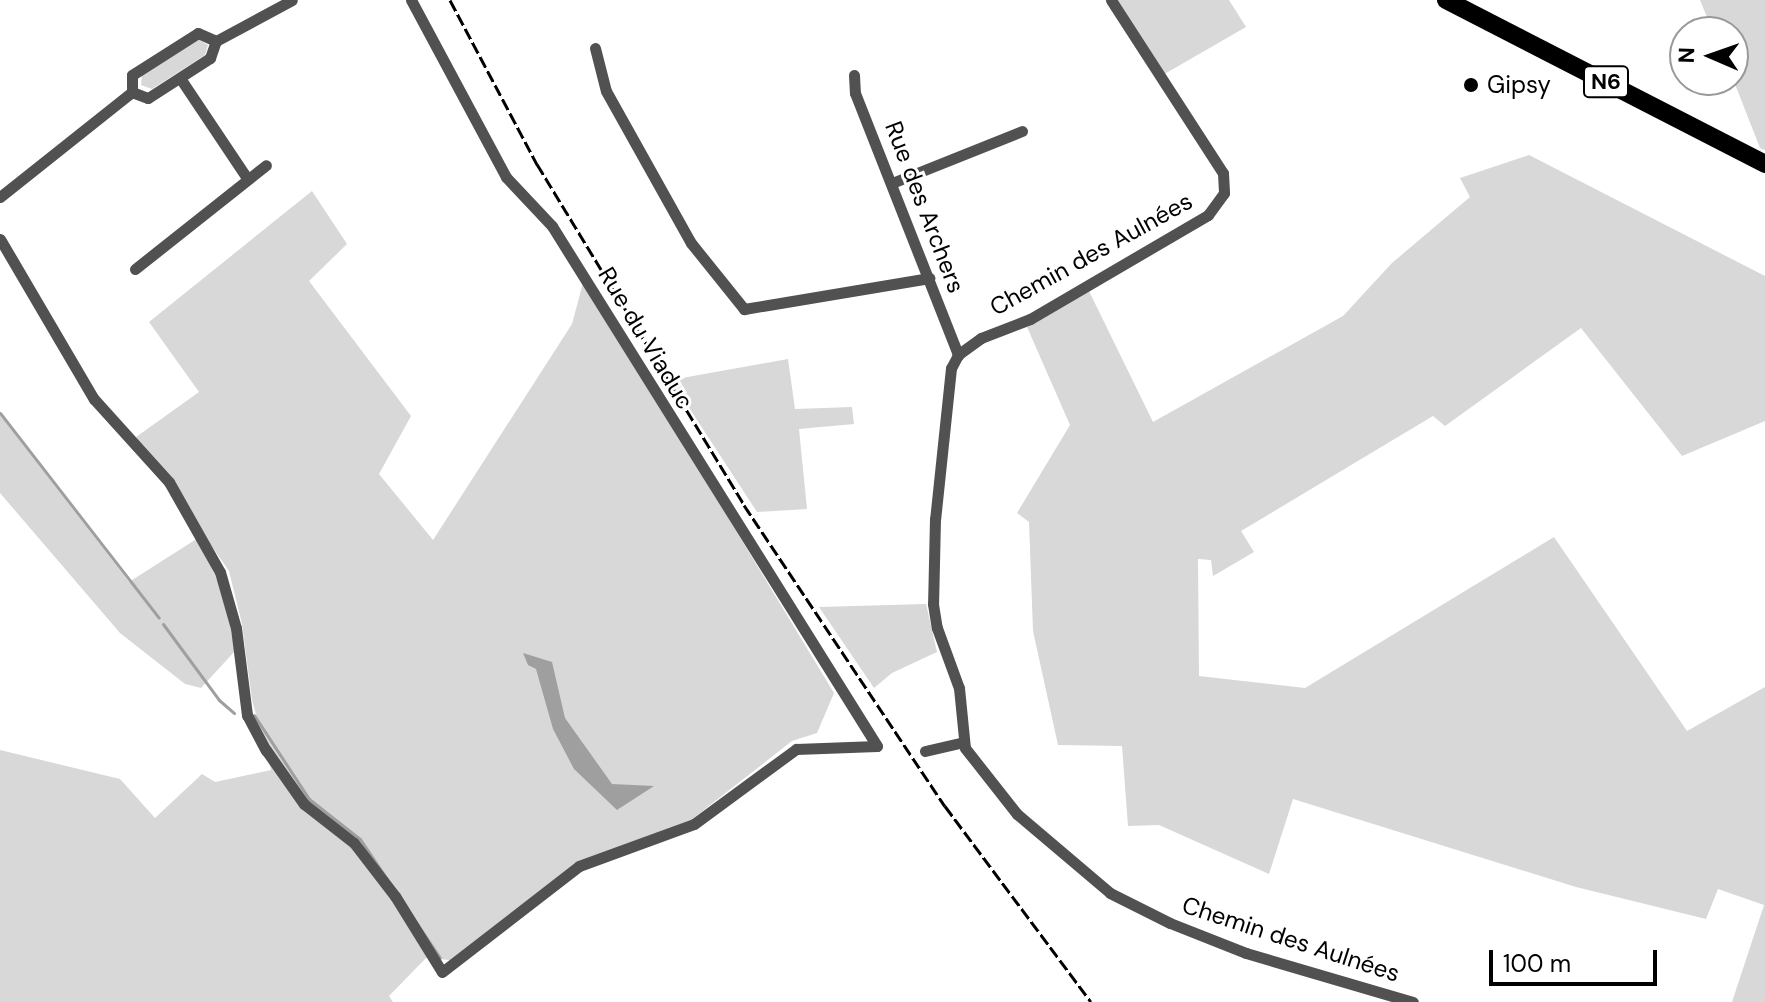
<!DOCTYPE html>
<html>
<head>
<meta charset="utf-8">
<style>
	body { margin:0 }
	#map { position:relative; width:1765px; height:1002px; overflow:hidden; background:#fff; font-family:"DM Sans",sans-serif }
	div>[style] { position:absolute }
	.green>* { inset:0; background:#d8d8d8 }
	.water>* { inset:0; background:#9f9f9f }
	.stream>* { height:3px; margin:-1.5px; padding:0 1.5px; transform-origin:1.5px; border-radius:1.5px; background:#9f9f9f }
	.street>* { height:11px; margin:-5.5px; padding:0 5.5px; transform-origin:5.5px; border-radius:5.5px; background:#515151 }
	.primary>* { height:18px; margin:-9px; padding:0 9px; transform-origin:9px; border-radius:9px; background:#000 }
	.rail>* { height:3px; margin-top:-1.5px; transform-origin:0; background:repeating-linear-gradient(90deg,#000 0 12px,transparent 0 16px) }
	.dots>* { width:22px; height:22px; translate:-50% -50%; box-sizing:border-box; border:4px solid #fff; border-radius:50% }
	span { translate:-50% -50%; white-space:nowrap; text-align:center; line-height:1.15; -webkit-text-stroke:6px #fff; paint-order:stroke }
	.shield-label span { padding:2px 6px; background:#fff; border:2px solid; border-radius:6px; -webkit-text-stroke-width:0 }
	.shield-label { font-size:22px; color:#000; font-weight:700 }
	.poi-label { font-size:24px; color:#000 }
	.left { translate:0 -50%; text-align:left }
	.street-label { font-size:24px; color:#000 }
	.north { position:absolute; left:1669px; top:16px; width:80px; height:80px; box-sizing:border-box; background:#fff; border:2px solid #999; border-radius:50%; rotate:272deg; font-size:22px; font-weight:700; line-height:32px; text-align:center; color:#000 }
	.north::after { content:''; display:block; margin:auto; width:28px; height:36px; background:#000; clip-path:polygon(50% 0,100% 100%,50% 72%,0 100%) }
	.scale { position:absolute; left:1489px; top:950px; width:168px; height:36px; box-sizing:border-box; border:4px solid #000; border-top:0; padding-left:10px; font-size:24px; line-height:28px; white-space:nowrap; color:#000; -webkit-text-stroke:6px #fff; paint-order:stroke }
</style>
</head>
<body>
<div id="map">
	<div class="green">
		<i style="clip-path:polygon(1111px 0,1229px 0,1246px 27px,1161px 76px)"></i>
		<i style="clip-path:polygon(1700px 0,1765px 0,1765px 150px,1760px 148px,1733px 79px,1733px 32px,1713px 32px)"></i>
		<i style="clip-path:polygon(198px 39px,208px 45px,205px 55px,152px 89px,141px 85px,142px 75px)"></i>
		<i style="clip-path:polygon(1529px 155px,1765px 276px,1765px 421px,1682px 456px,1581px 328px,1445px 426px,1433px 416px,1241px 531px,1254px 552px,1213px 576px,1211px 560px,1198px 559px,1199px 676px,1305px 688px,1554px 537px,1687px 731px,1765px 687px,1765px 1002px,1732px 1002px,1764px 905px,1718px 889px,1706px 919px,1576px 887px,1293px 799px,1269px 874px,1159px 825px,1128px 826px,1122px 746px,1058px 745px,1033px 631px,1029px 522px,1017px 513px,1070px 425px,1027px 327px,1088px 289px,1153px 422px,1343px 316px,1392px 263px,1470px 197px,1460px 178px)"></i>
		<i style="clip-path:polygon(312px 191px,347px 244px,309px 281px,411px 416px,379px 474px,433px 540px,572px 324px,584px 279px,834px 693px,817px 733px,792px 741px,691px 820px,577px 863px,450px 960px,426px 958px,389px 996px,393px 1002px,0 1002px,0 750px,120px 779px,155px 818px,202px 774px,215px 782px,271px 770px,252px 700px,242px 624px,229px 571px,136px 437px,199px 392px,149px 322px)"></i>
		<i style="clip-path:polygon(788px 359px,795px 409px,852px 407px,854px 424px,799px 429px,807px 509px,757px 512px,671px 380px)"></i>
		<i style="clip-path:polygon(0 415px,129px 582px,198px 538px,225px 597px,235px 651px,201px 688px,185px 684px,120px 633px,0 493px)"></i>
		<i style="clip-path:polygon(926px 604px,937px 652px,892px 673px,874px 688px,819px 607px)"></i>
	</div>
	<div class="water">
		<i style="clip-path:polygon(523px 653px,552px 662px,565px 718px,612px 784px,654px 786px,617px 810px,574px 769px,553px 729px,536px 669px,528px 665px)"></i>
	</div>
	<div class="stream">
		<i style="left:0;top:413px;width:259px;rotate:52.2deg"></i>
		<i style="left:163px;top:624px;width:94px;rotate:53.6deg"></i>
		<i style="left:219px;top:700px;width:20px;rotate:41deg"></i>
		<i style="left:254px;top:715px;width:100px;rotate:56.8deg"></i>
		<i style="left:309px;top:799px;width:65px;rotate:38.1deg"></i>
		<i style="left:360px;top:839px;width:143px;rotate:56.1deg"></i>
	</div>
	<div class="street">
		<i style="left:1111px;top:0;width:206px;rotate:57.1deg"></i>
		<i style="left:1223px;top:173px;width:20px;rotate:87deg"></i>
		<i style="left:1224px;top:193px;width:27px;rotate:126deg"></i>
		<i style="left:1208px;top:215px;width:206px;rotate:149.7deg"></i>
		<i style="left:1030px;top:319px;width:53px;rotate:158.8deg"></i>
		<i style="left:981px;top:338px;width:29px;rotate:144deg"></i>
		<i style="left:958px;top:355px;width:15px;rotate:118deg"></i>
		<i style="left:951px;top:368px;width:152px;rotate:96deg"></i>
		<i style="left:935px;top:519px;width:85px;rotate:91.3deg"></i>
		<i style="left:933px;top:604px;width:24px;rotate:81deg"></i>
		<i style="left:937px;top:628px;width:64px;rotate:69.9deg"></i>
		<i style="left:959px;top:688px;width:60px;rotate:84.3deg"></i>
		<i style="left:965px;top:748px;width:84px;rotate:51.8deg"></i>
		<i style="left:1017px;top:814px;width:122px;rotate:40.3deg"></i>
		<i style="left:1110px;top:893px;width:67px;rotate:26.6deg"></i>
		<i style="left:1170px;top:923px;width:82px;rotate:21.5deg"></i>
		<i style="left:1246px;top:953px;width:174px;rotate:16.4deg"></i>
		<i style="left:595px;top:48px;width:44px;rotate:75.7deg"></i>
		<i style="left:606px;top:91px;width:174px;rotate:60.8deg"></i>
		<i style="left:691px;top:243px;width:85px;rotate:51.2deg"></i>
		<i style="left:744px;top:309px;width:188px;rotate:-9.5deg"></i>
		<i style="left:854px;top:75px;width:18px;rotate:87deg"></i>
		<i style="left:855px;top:93px;width:282px;rotate:68.5deg"></i>
		<i style="left:180px;top:78px;width:120px;rotate:56.2deg"></i>
		<i style="left:132px;top:92px;width:17px;rotate:21deg"></i>
		<i style="left:148px;top:98px;width:74px;rotate:-32.8deg"></i>
		<i style="left:210px;top:58px;width:18px;rotate:-71deg"></i>
		<i style="left:216px;top:41px;width:86px;rotate:-28.3deg"></i>
		<i style="left:132px;top:92px;width:17px;rotate:-90deg"></i>
		<i style="left:132px;top:75px;width:78px;rotate:-32.5deg"></i>
		<i style="left:198px;top:33px;width:20px;rotate:24deg"></i>
		<i style="left:892px;top:183px;width:140px;rotate:-21.8deg"></i>
		<i style="left:0;top:197px;width:169px;rotate:-38.5deg"></i>
		<i style="left:0;top:239px;width:186px;rotate:59.6deg"></i>
		<i style="left:94px;top:399px;width:112px;rotate:47.9deg"></i>
		<i style="left:169px;top:482px;width:103px;rotate:60.5deg"></i>
		<i style="left:220px;top:572px;width:58px;rotate:74.1deg"></i>
		<i style="left:236px;top:628px;width:88px;rotate:82.8deg"></i>
		<i style="left:247px;top:715px;width:40px;rotate:62deg"></i>
		<i style="left:266px;top:750px;width:66px;rotate:54.9deg"></i>
		<i style="left:304px;top:804px;width:63px;rotate:38deg"></i>
		<i style="left:354px;top:843px;width:67px;rotate:52.3deg"></i>
		<i style="left:395px;top:896px;width:89px;rotate:58.3deg"></i>
		<i style="left:442px;top:972px;width:173px;rotate:-37.7deg"></i>
		<i style="left:579px;top:866px;width:122px;rotate:-20.1deg"></i>
		<i style="left:694px;top:824px;width:127px;rotate:-36.3deg"></i>
		<i style="left:796px;top:749px;width:81px;rotate:-2.1deg"></i>
		<i style="left:877px;top:746px;width:613px;rotate:-122.01deg"></i>
		<i style="left:552px;top:226px;width:67px;rotate:-133.2deg"></i>
		<i style="left:506px;top:177px;width:201px;rotate:-118.2deg"></i>
		<i style="left:135px;top:269px;width:167px;rotate:-38.4deg"></i>
		<i style="left:925px;top:751px;width:40px;rotate:-13deg"></i>
	</div>
	<div class="primary">
		<i style="left:1446px;top:0;width:359px;rotate:27.2deg"></i>
	</div>
	<div class="rail">
		<i style="left:450px;top:0;width:186px;rotate:62.1deg"></i>
		<i style="left:537px;top:164px;width:399px;rotate:58.7deg"></i>
		<i style="left:744px;top:505px;width:362px;rotate:56.3deg"></i>
		<i style="left:945px;top:806px;width:244px;rotate:53.3deg"></i>
	</div>
	<div class="dots">
		<i style="left:1471px;top:85px;background:#000"></i>
	</div>
	<div class="shield-label">
		<span style="left:1606px;top:82px">N6</span>
	</div>
	<div class="poi-label">
		<span class="left" style="left:1487px;top:85px">Gipsy</span>
	</div>
	<div class="street-label">
		<span style="left:925px;top:207px;rotate:69deg">Rue des Archers</span>
		<span style="left:1091px;top:254px;rotate:-29deg">Chemin des Aulnées</span>
		<span style="left:646px;top:338px;rotate:59deg">Rue du Viaduc</span>
		<span style="left:1291px;top:939px;rotate:18deg">Chemin des Aulnées</span>
	</div>
	<div class="north">N</div>
	<div class="scale">100 m</div>
</div>
</body>
</html>
